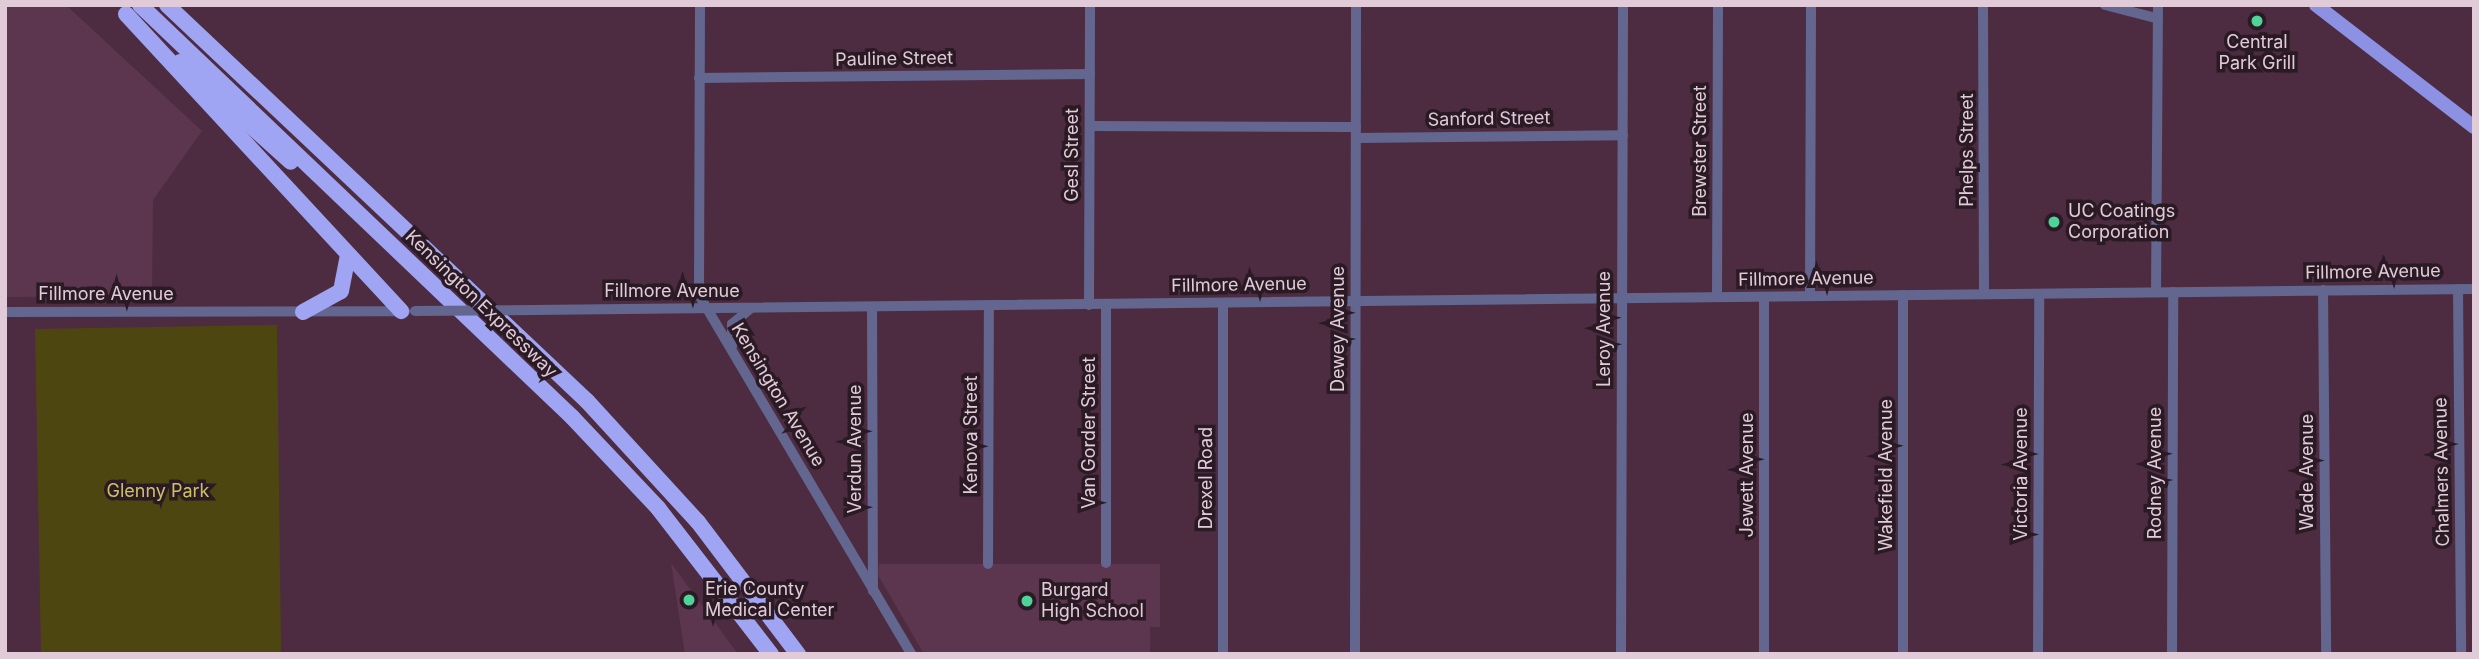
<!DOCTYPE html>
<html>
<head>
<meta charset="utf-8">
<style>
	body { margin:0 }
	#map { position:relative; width:2479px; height:659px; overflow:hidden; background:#4d2c42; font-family:Inter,sans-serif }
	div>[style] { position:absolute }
	.built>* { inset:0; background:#5c354f }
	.green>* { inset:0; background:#4e4611 }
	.minor>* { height:10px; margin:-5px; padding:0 5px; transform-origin:5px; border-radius:5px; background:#63668f }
	.major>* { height:14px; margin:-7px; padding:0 7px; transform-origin:7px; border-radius:7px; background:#8d91e3 }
	.highway>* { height:16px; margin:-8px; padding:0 8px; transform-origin:8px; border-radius:8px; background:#a0a5f3 }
	.minor-bridge>* { height:10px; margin:-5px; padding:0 5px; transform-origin:5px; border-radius:5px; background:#63668f }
	.dots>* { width:19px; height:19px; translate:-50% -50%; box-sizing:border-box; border:4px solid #2a1a24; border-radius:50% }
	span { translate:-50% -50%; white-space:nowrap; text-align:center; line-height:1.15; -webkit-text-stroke:7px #2a1a24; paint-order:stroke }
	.poi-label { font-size:18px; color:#e1cbd9 }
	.left { translate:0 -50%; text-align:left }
	.street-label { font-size:18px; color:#e1cbd9 }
	.park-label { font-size:18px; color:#cec067 }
	.frame { position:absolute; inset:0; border:7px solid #e1cbd9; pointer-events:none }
</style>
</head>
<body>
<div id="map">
	<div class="built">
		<i style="clip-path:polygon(5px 5px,66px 5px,202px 131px,153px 200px,152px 296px,5px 297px)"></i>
		<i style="clip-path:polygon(671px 563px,738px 654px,685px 654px)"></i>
		<i style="clip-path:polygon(879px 564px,1160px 564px,1160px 627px,1150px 627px,1150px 654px,924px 654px,878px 575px)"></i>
	</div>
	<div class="green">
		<i style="clip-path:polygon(277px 325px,281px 654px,41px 654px,35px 329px)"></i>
	</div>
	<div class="minor">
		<i style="left:700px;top:5px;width:290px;rotate:90.2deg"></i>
		<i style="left:699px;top:295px;width:417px;rotate:59.4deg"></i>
		<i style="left:1983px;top:5px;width:289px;rotate:89.8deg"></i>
		<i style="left:2105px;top:5px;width:53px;rotate:14.3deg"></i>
		<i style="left:699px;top:78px;width:391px;rotate:-0.6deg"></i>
		<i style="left:1090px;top:126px;width:266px;rotate:0.2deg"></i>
		<i style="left:1356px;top:138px;width:267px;rotate:-0.6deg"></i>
		<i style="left:2458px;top:289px;width:365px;rotate:89.5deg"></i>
		<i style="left:2323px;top:290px;width:364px;rotate:89.5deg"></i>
		<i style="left:2156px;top:292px;width:287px;rotate:-89.6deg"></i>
		<i style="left:1810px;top:296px;width:291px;rotate:-89.8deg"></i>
		<i style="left:1717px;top:297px;width:292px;rotate:-89.8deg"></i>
		<i style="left:1764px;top:297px;width:357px;rotate:90deg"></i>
		<i style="left:1106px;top:304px;width:259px;rotate:90deg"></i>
		<i style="left:1089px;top:305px;width:300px;rotate:-89.8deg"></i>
		<i style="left:872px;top:307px;width:284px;rotate:89.8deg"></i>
		<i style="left:533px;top:310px;width:1941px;rotate:-0.62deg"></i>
		<i style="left:5px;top:312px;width:400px;rotate:-0.1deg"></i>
		<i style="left:732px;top:346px;width:22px;rotate:-90deg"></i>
		<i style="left:732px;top:324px;width:23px;rotate:-40deg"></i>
		<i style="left:988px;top:564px;width:258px;rotate:-89.8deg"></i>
		<i style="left:1223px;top:654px;width:351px;rotate:-90deg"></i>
		<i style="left:1355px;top:654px;width:649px;rotate:-89.91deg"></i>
		<i style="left:1621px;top:654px;width:649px;rotate:-89.82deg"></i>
		<i style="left:1903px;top:654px;width:359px;rotate:-90deg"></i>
		<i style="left:2038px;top:654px;width:360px;rotate:-89.8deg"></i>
		<i style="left:2172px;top:654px;width:362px;rotate:-89.8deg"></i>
	</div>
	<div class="major">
		<i style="left:2316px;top:5px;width:200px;rotate:37.7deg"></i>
	</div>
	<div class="highway">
		<i style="left:140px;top:5px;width:597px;rotate:43.64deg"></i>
		<i style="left:572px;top:417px;width:125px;rotate:46.6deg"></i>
		<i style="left:658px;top:508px;width:185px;rotate:52.3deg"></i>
		<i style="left:167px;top:5px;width:577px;rotate:43.32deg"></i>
		<i style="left:587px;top:401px;width:164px;rotate:47.5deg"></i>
		<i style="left:698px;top:522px;width:166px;rotate:52.9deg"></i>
		<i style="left:126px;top:14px;width:405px;rotate:47.2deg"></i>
		<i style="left:180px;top:62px;width:149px;rotate:42deg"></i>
		<i style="left:303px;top:312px;width:43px;rotate:-28.9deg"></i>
		<i style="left:341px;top:291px;width:33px;rotate:-79deg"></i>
	</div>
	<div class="minor-bridge">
		<i style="left:415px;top:311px;width:118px;rotate:-0.5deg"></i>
	</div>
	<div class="dots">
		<i style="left:2257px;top:21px;background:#50d398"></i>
		<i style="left:2054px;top:222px;background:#50d398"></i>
		<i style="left:689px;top:600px;background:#50d398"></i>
		<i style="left:1027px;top:601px;background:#50d398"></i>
	</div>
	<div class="poi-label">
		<span style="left:2257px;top:53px">Central<br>Park Grill</span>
		<span class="left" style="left:2068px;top:222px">UC Coatings<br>Corporation</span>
		<span class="left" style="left:705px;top:600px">Erie County<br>Medical Center</span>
		<span class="left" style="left:1041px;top:601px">Burgard<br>High School</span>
	</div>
	<div class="street-label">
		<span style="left:894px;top:59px;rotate:-1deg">Pauline Street</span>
		<span style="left:1489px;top:119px;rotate:-1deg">Sanford Street</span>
		<span style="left:1967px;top:150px;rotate:-90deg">Phelps Street</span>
		<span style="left:1700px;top:151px;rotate:-90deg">Brewster Street</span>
		<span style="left:1072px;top:155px;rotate:-90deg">Gesl Street</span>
		<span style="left:2373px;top:272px;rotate:-1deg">Fillmore Avenue</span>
		<span style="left:1806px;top:279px;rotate:-1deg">Fillmore Avenue</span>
		<span style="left:1239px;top:285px;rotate:-1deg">Fillmore Avenue</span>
		<span style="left:672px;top:291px">Fillmore Avenue</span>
		<span style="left:106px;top:294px">Fillmore Avenue</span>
		<span style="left:481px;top:304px;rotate:44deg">Kensington Expressway</span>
		<span style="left:1338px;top:329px;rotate:-90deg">Dewey Avenue</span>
		<span style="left:1604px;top:329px;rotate:-90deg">Leroy Avenue</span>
		<span style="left:778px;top:395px;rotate:59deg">Kensington Avenue</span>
		<span style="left:1089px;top:433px;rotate:-90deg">Van Gorder Street</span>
		<span style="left:971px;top:435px;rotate:-90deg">Kenova Street</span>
		<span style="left:855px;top:449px;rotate:-90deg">Verdun Avenue</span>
		<span style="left:2307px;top:472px;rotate:-90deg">Wade Avenue</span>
		<span style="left:2442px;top:472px;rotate:-91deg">Chalmers Avenue</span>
		<span style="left:2155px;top:473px;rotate:-90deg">Rodney Avenue</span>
		<span style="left:2021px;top:474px;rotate:-90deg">Victoria Avenue</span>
		<span style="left:1747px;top:475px;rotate:-90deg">Jewett Avenue</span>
		<span style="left:1886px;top:475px;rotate:-90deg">Wakefield Avenue</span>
		<span style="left:1206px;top:478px;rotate:-90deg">Drexel Road</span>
	</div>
	<div class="park-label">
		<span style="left:158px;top:491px">Glenny Park</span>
	</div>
	<div class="frame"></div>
</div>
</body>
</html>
